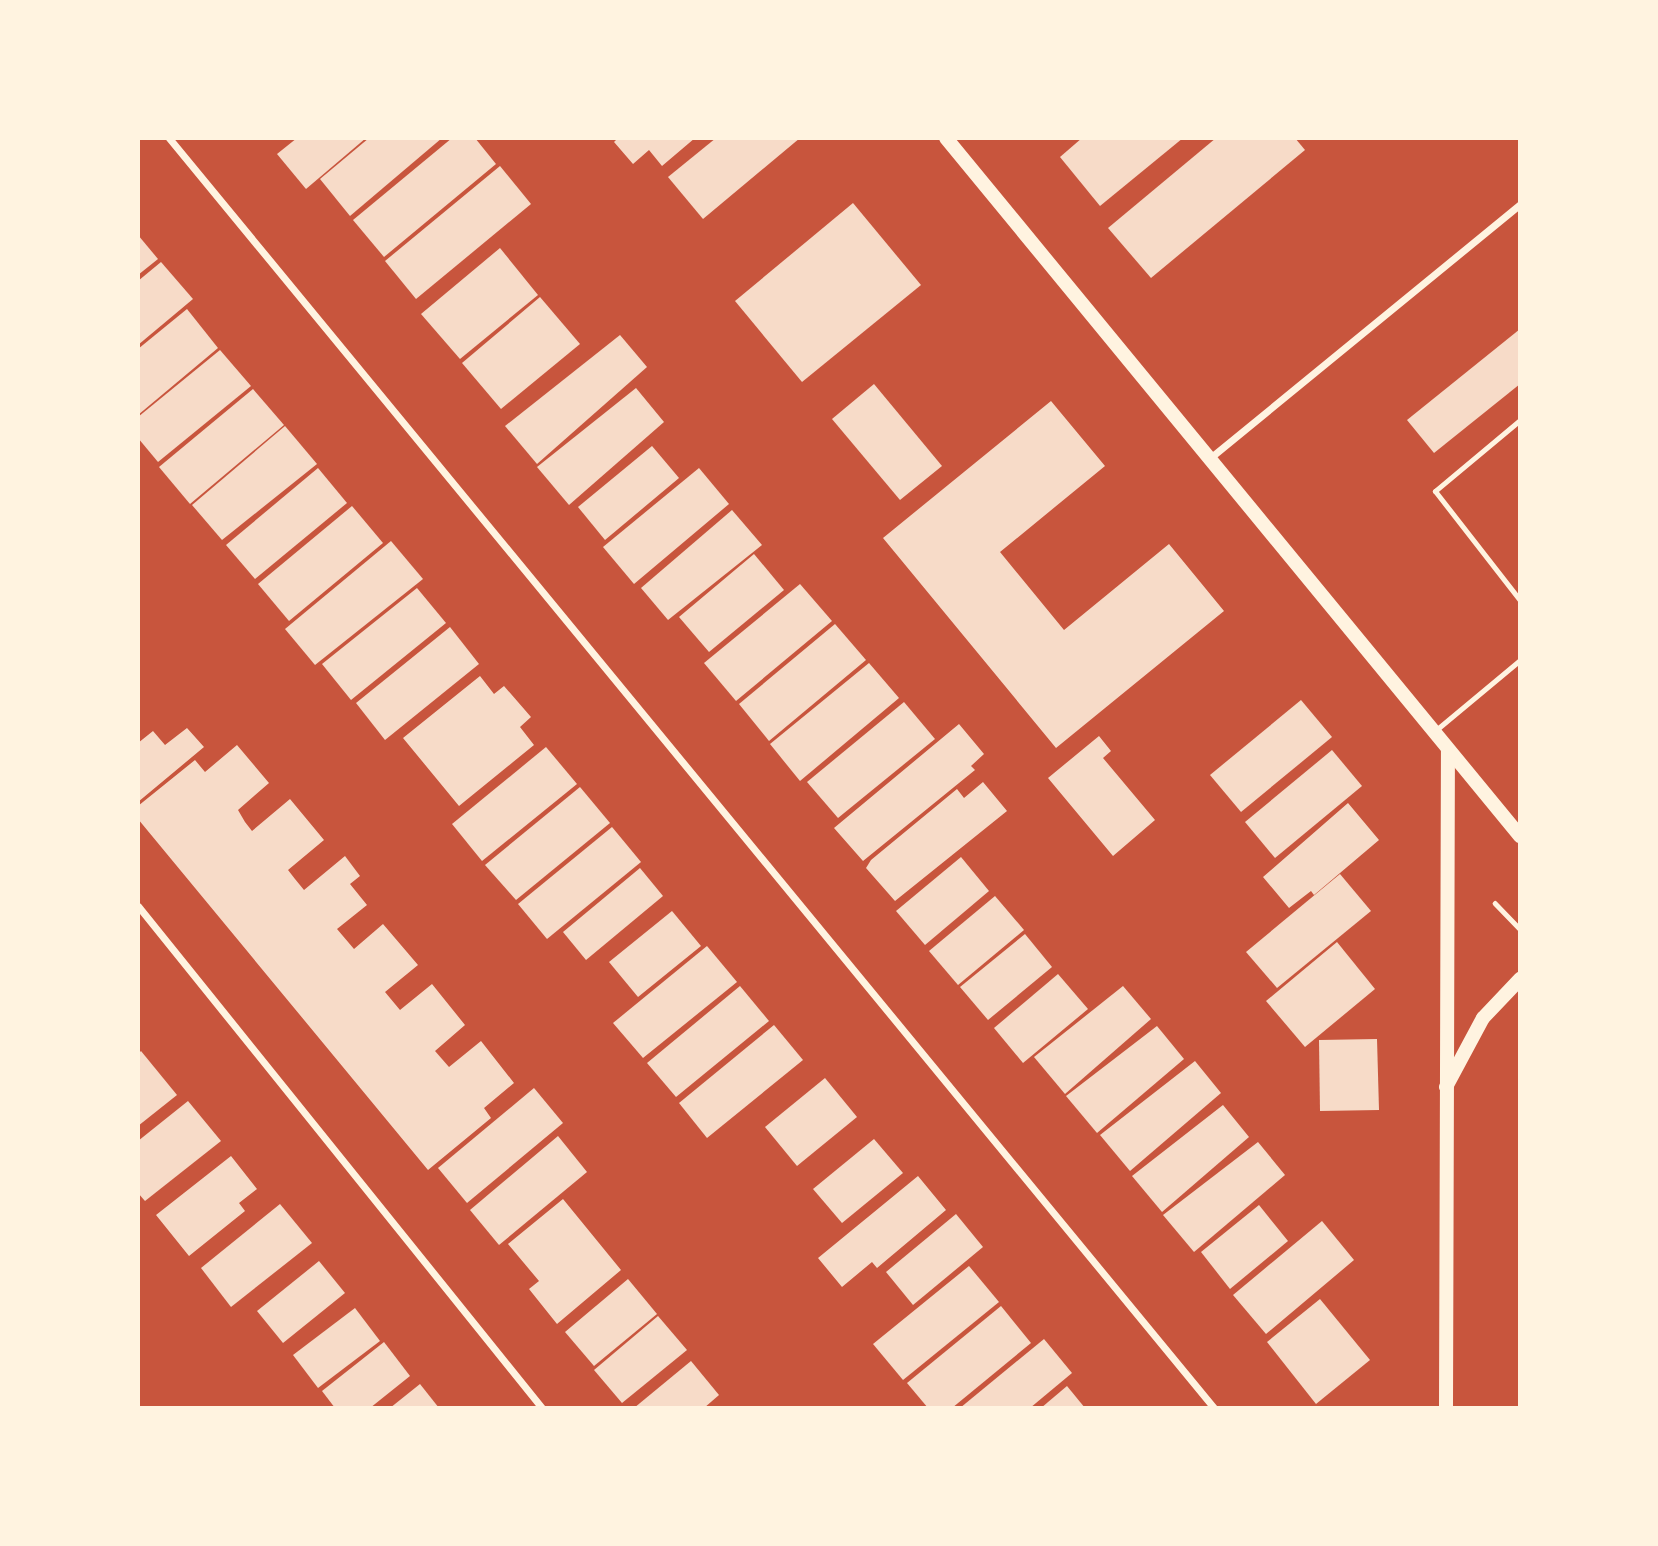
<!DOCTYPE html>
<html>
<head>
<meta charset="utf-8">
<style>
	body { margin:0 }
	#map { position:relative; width:1658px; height:1546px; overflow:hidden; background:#c8553d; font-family:"Zilla Slab",serif }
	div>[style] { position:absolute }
	.building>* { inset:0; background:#f7dbc8 }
	.path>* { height:4.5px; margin:-2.25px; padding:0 2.25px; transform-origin:2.25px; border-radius:2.25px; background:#fff3e0 }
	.service>* { height:5px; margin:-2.5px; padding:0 2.5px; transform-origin:2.5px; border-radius:2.5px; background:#fff3e0 }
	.minor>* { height:7px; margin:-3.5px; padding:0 3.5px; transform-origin:3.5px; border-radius:3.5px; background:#fff3e0 }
	.secondary>* { height:14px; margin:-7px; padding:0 7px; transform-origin:7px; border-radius:7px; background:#fff3e0 }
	span { translate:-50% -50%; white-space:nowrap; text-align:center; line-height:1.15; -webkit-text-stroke:7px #fff3e0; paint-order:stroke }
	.frame { position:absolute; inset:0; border:140px solid #fff3e0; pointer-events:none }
</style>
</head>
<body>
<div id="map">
	<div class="building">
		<i style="clip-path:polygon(297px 138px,366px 138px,306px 189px,277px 154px)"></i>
		<i style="clip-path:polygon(369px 138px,442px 138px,350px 216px,320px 179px)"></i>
		<i style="clip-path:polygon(452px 138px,475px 138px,496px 164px,384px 257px,353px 220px)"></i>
		<i style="clip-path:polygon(618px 138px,695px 138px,662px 166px,649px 150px,633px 164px,614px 142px)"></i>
		<i style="clip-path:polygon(716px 138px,800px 138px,703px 219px,668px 177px)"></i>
		<i style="clip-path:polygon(1082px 138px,1183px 138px,1100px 206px,1060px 157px)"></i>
		<i style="clip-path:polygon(1216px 138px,1295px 138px,1305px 150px,1151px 278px,1108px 228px)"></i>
		<i style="clip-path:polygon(500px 166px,531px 204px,416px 299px,385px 261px)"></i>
		<i style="clip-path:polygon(853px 203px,921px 285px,802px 382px,735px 301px)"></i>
		<i style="clip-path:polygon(138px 235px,158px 259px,138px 275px)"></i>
		<i style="clip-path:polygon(500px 248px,538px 295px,460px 359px,421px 314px)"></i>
		<i style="clip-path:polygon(161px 262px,193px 299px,138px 345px,138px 281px)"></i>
		<i style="clip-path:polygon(540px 297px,580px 344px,501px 409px,462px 363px)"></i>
		<i style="clip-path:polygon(187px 309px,218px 348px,138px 415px,138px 349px)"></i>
		<i style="clip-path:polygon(1520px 329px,1520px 384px,1434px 453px,1407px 420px)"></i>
		<i style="clip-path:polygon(620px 335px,647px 367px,537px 464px,505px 426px)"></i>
		<i style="clip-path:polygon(220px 350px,251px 386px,158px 462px,138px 438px,138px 417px)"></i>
		<i style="clip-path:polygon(874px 384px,942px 466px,900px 500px,832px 419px)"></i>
		<i style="clip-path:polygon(636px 388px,664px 422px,569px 505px,537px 467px)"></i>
		<i style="clip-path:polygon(253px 389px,284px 425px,190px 504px,159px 467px)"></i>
		<i style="clip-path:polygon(1051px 401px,1105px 466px,1000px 552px,1064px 630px,1169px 544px,1224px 611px,1056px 748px,883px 538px)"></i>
		<i style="clip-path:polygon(285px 426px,317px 464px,222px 540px,192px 505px)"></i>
		<i style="clip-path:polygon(652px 446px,679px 478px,605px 540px,578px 507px)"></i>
		<i style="clip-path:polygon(318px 468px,347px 503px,255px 579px,226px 545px)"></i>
		<i style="clip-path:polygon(699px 468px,729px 504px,634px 584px,603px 547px)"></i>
		<i style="clip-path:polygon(352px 506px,383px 543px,289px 621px,258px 584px)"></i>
		<i style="clip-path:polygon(732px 510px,762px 545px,668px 620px,641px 588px)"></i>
		<i style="clip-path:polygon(391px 541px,423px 579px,315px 665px,285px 629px)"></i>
		<i style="clip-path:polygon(754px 554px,784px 590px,709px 652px,679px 617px)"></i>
		<i style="clip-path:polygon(800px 584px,832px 621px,736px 701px,704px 663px)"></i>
		<i style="clip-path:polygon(417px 588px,446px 623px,351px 700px,322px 664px)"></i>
		<i style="clip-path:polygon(835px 624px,866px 660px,769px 741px,739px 704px)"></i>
		<i style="clip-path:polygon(450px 627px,479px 664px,385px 740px,356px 703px)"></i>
		<i style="clip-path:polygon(869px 663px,899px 698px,800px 781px,770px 744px)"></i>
		<i style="clip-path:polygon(480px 676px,494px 694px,504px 686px,531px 717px,520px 727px,534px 745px,459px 806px,403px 738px)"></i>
		<i style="clip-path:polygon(1301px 700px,1332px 737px,1241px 812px,1210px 775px)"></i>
		<i style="clip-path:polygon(904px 702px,935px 739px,838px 818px,807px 782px)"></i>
		<i style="clip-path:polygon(959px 724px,984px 754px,971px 766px,975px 770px,863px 861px,834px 828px)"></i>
		<i style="clip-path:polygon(187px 728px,204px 747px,138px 802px,138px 743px,153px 731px,165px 745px)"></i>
		<i style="clip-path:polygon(1099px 736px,1111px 751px,1103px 758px,1155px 820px,1113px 856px,1048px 778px)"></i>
		<i style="clip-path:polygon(237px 745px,269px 783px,238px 810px,245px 822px,252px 831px,290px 799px,324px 840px,288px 870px,295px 879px,304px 890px,345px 856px,360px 876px,350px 884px,367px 905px,337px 929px,354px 949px,383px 924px,418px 965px,385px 992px,400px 1010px,432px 984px,465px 1025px,435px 1051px,449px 1067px,481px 1041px,514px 1083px,484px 1108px,491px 1118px,428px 1170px,138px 819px,138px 806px,195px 760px,205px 772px)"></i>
		<i style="clip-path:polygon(546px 747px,577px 784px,482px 861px,452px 824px)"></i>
		<i style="clip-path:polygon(1332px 750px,1362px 786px,1275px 858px,1245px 822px)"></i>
		<i style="clip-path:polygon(983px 782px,1007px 811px,895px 901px,866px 868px,871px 860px,957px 789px,964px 798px)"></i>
		<i style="clip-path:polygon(580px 787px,610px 823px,516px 900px,485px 865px)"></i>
		<i style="clip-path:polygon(1348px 803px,1379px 840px,1314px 895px,1311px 891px,1289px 908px,1263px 877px)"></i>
		<i style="clip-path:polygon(612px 827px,641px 862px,547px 939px,518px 904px)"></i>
		<i style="clip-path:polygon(961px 857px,989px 891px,925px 945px,896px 911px)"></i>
		<i style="clip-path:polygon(640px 868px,663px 896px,586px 960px,563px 932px)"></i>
		<i style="clip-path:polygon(1340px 874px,1371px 911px,1277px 988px,1246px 952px)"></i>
		<i style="clip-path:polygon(995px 896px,1024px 930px,958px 985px,929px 951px)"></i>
		<i style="clip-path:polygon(672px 911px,701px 946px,638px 997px,609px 962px)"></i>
		<i style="clip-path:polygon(1025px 934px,1052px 967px,988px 1020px,960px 987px)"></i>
		<i style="clip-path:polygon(1337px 942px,1375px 989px,1305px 1047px,1266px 1001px)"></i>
		<i style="clip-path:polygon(707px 946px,737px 982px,643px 1058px,613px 1023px)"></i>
		<i style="clip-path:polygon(1058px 974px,1088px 1009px,1023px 1063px,994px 1028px)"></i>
		<i style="clip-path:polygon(740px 986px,769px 1021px,676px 1097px,647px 1063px)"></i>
		<i style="clip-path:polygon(1123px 986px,1151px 1019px,1065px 1094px,1034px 1057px)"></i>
		<i style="clip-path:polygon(774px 1025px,803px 1060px,707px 1138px,679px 1103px)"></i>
		<i style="clip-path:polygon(1157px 1026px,1184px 1059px,1097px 1133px,1066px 1096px)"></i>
		<i style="clip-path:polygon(1377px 1039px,1379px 1110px,1320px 1111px,1319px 1040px)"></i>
		<i style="clip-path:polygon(141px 1051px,177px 1095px,138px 1126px,138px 1054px)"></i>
		<i style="clip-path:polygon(1195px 1061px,1221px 1093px,1130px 1171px,1100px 1135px)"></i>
		<i style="clip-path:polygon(825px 1078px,857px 1117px,797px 1166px,765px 1127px)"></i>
		<i style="clip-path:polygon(534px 1088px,563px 1123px,467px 1203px,438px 1168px)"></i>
		<i style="clip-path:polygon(188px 1101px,221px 1141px,145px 1201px,138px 1193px,138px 1141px)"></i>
		<i style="clip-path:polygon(1223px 1105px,1249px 1137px,1162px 1212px,1132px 1176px)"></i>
		<i style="clip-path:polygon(558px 1136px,587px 1172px,499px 1245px,470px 1210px)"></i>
		<i style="clip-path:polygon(874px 1139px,903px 1173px,842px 1223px,813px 1189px)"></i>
		<i style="clip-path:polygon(1258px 1142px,1285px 1175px,1194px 1252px,1163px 1215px)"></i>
		<i style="clip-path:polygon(231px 1156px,257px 1189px,239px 1203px,245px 1211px,189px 1256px,156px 1215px)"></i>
		<i style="clip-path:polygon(918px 1176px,946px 1210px,877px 1268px,872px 1262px,842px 1287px,818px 1258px)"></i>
		<i style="clip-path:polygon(563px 1199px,621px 1270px,557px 1324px,529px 1289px,539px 1281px,508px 1244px)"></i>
		<i style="clip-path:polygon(280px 1204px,312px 1243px,231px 1307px,201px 1268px)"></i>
		<i style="clip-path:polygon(1259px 1205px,1288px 1241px,1230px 1289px,1201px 1252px)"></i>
		<i style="clip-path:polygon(956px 1214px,983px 1247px,913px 1305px,886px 1272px)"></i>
		<i style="clip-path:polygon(1322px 1221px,1354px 1260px,1266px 1334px,1233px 1295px)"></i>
		<i style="clip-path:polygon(319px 1261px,345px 1293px,283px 1343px,257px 1311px)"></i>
		<i style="clip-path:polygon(969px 1266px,999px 1302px,903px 1380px,873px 1344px)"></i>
		<i style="clip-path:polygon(628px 1279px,657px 1314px,594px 1366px,565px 1332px)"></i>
		<i style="clip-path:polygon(1320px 1299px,1370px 1360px,1316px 1404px,1267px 1342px)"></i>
		<i style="clip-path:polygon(1001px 1306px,1031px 1343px,952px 1408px,928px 1408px,907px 1383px)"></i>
		<i style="clip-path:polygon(355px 1308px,380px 1341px,318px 1388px,293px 1355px)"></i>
		<i style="clip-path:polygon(658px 1316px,687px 1350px,622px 1403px,594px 1370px)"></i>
		<i style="clip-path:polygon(1044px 1339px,1072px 1373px,1030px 1408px,960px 1408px)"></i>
		<i style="clip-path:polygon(384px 1342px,410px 1376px,370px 1408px,335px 1408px,322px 1391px)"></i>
		<i style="clip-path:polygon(691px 1361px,719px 1395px,704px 1408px,634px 1408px)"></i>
		<i style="clip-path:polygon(420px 1384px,439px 1408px,390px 1408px)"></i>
		<i style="clip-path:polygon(1067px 1386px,1085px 1408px,1041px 1408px)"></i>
	</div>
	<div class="path">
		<i style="left:1495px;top:903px;width:36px;rotate:46deg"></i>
	</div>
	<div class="service">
		<i style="left:1520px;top:420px;width:111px;rotate:140.1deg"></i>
		<i style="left:1435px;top:491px;width:138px;rotate:52.1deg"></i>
		<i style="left:1436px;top:730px;width:109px;rotate:-39.8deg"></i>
	</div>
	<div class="minor">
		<i style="left:169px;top:138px;width:1645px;rotate:50.55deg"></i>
		<i style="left:1210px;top:458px;width:401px;rotate:-39.3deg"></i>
		<i style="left:138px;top:906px;width:644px;rotate:51.17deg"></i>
	</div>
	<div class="secondary">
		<i style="left:946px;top:138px;width:904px;rotate:50.57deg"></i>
		<i style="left:1446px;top:1087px;width:78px;rotate:-61.8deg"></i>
		<i style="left:1483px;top:1018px;width:54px;rotate:-46.5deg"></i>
		<i style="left:1446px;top:1408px;width:658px;rotate:-89.83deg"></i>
	</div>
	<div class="frame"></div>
</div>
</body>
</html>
